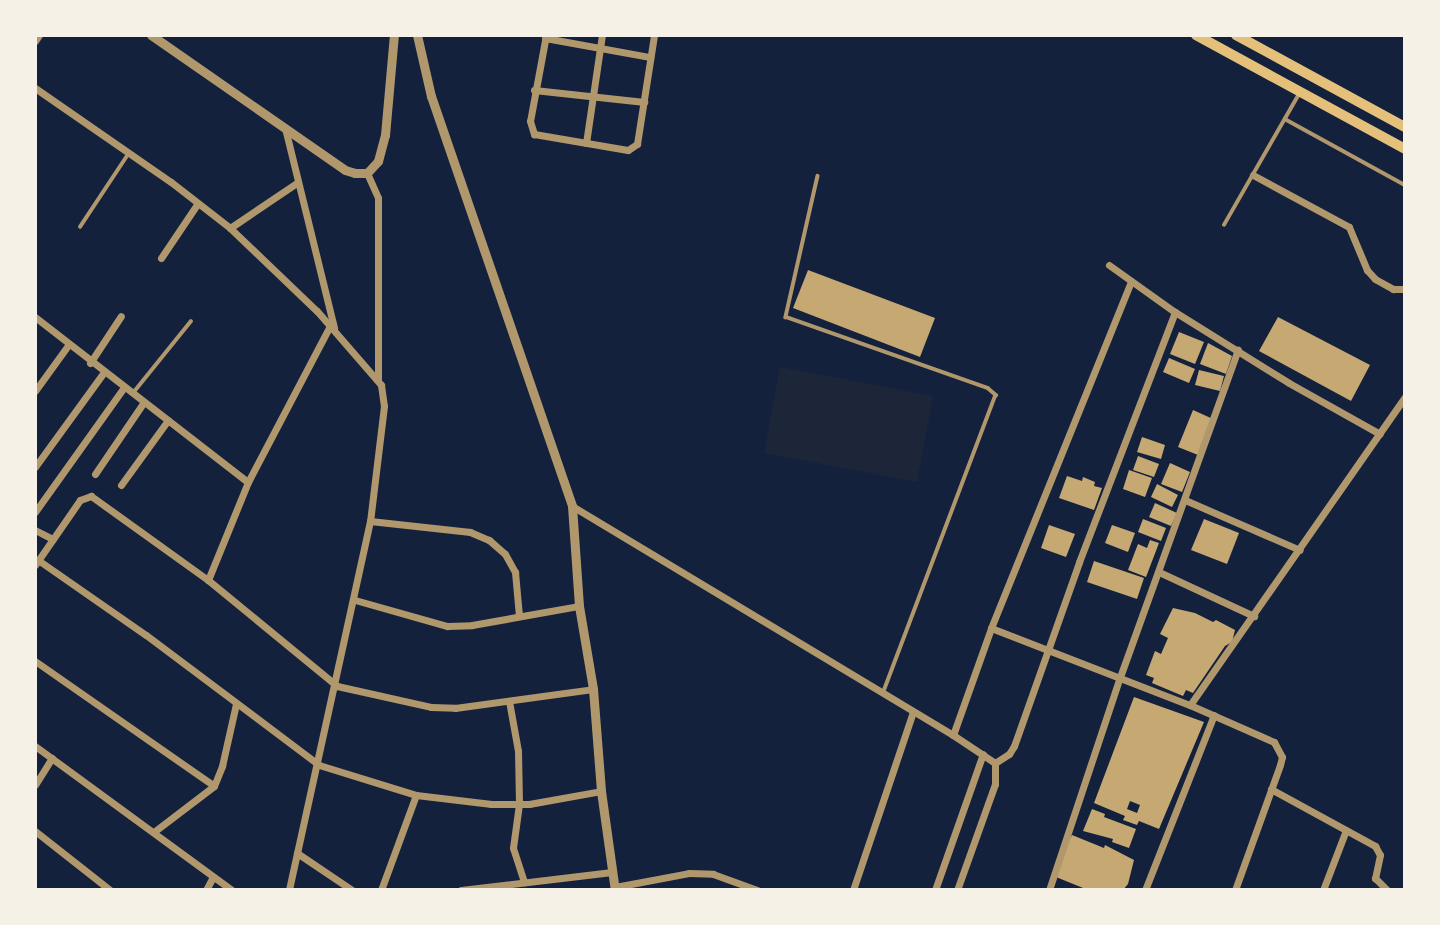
<!DOCTYPE html>
<html>
<head>
<meta charset="utf-8">
<style>
	body { margin:0 }
	#map { position:relative; width:1440px; height:925px; overflow:hidden; background:#14213d; font-family:Manrope,sans-serif }
	div>[style] { position:absolute }
	.green>* { inset:0; background:#1d2539 }
	.building>* { inset:0; background:#c6a872 }
	.service>* { height:3.5px; margin:-1.75px; padding:0 1.75px; transform-origin:1.75px; border-radius:1.75px; background:#b1986c }
	.minor>* { height:7px; margin:-3.5px; padding:0 3.5px; transform-origin:3.5px; border-radius:3.5px; background:#b1986c }
	.tertiary>* { height:9px; margin:-4.5px; padding:0 4.5px; transform-origin:4.5px; border-radius:4.5px; background:#b1986c }
	.secondary>* { height:10px; margin:-5px; padding:0 5px; transform-origin:5px; border-radius:5px; background:#e5c07b }
	span { translate:-50% -50%; white-space:nowrap; text-align:center; line-height:1.15; -webkit-text-stroke:6px #f6f1e7; paint-order:stroke }
	.frame { position:absolute; inset:0; border:37px solid #f6f1e7; pointer-events:none }
</style>
</head>
<body>
<div id="map">
	<div class="green">
		<i style="clip-path:polygon(780px 367px,933px 396px,917px 482px,764px 453px)"></i>
	</div>
	<div class="building">
		<i style="clip-path:polygon(808px 270px,935px 318px,920px 357px,793px 308px)"></i>
		<i style="clip-path:polygon(1278px 317px,1370px 365px,1351px 401px,1259px 351px)"></i>
		<i style="clip-path:polygon(1179px 332px,1204px 342px,1195px 364px,1170px 354px)"></i>
		<i style="clip-path:polygon(1208px 343px,1232px 356px,1226px 374px,1200px 364px)"></i>
		<i style="clip-path:polygon(1169px 358px,1195px 369px,1189px 383px,1163px 372px)"></i>
		<i style="clip-path:polygon(1199px 370px,1224px 376px,1220px 391px,1195px 385px)"></i>
		<i style="clip-path:polygon(1193px 410px,1213px 419px,1198px 455px,1178px 447px)"></i>
		<i style="clip-path:polygon(1142px 437px,1165px 445px,1161px 459px,1137px 452px)"></i>
		<i style="clip-path:polygon(1138px 456px,1159px 464px,1154px 477px,1133px 470px)"></i>
		<i style="clip-path:polygon(1170px 463px,1190px 472px,1182px 492px,1161px 484px)"></i>
		<i style="clip-path:polygon(1129px 470px,1152px 478px,1145px 497px,1123px 489px)"></i>
		<i style="clip-path:polygon(1067px 476px,1082px 481px,1083px 477px,1095px 482px,1094px 486px,1102px 488px,1094px 510px,1059px 498px)"></i>
		<i style="clip-path:polygon(1157px 484px,1178px 495px,1172px 507px,1151px 497px)"></i>
		<i style="clip-path:polygon(1155px 503px,1177px 513px,1171px 526px,1149px 517px)"></i>
		<i style="clip-path:polygon(1143px 519px,1166px 528px,1161px 541px,1138px 532px)"></i>
		<i style="clip-path:polygon(1204px 519px,1239px 533px,1227px 564px,1191px 550px)"></i>
		<i style="clip-path:polygon(1049px 525px,1075px 534px,1066px 557px,1041px 548px)"></i>
		<i style="clip-path:polygon(1112px 525px,1135px 533px,1128px 552px,1105px 543px)"></i>
		<i style="clip-path:polygon(1150px 540px,1159px 543px,1146px 577px,1128px 570px,1138px 544px,1147px 548px)"></i>
		<i style="clip-path:polygon(1094px 561px,1144px 578px,1137px 599px,1087px 582px)"></i>
		<i style="clip-path:polygon(1173px 608px,1195px 613px,1213px 622px,1216px 620px,1235px 630px,1232px 642px,1225px 646px,1193px 693px,1186px 690px,1183px 696px,1152px 683px,1154px 678px,1146px 675px,1155px 651px,1161px 654px,1168px 638px,1160px 634px)"></i>
		<i style="clip-path:polygon(evenodd,1134px 697px,1204px 722px,1159px 829px,1139px 821px,1137px 825px,1123px 820px,1125px 816px,1094px 803px,1134px 697px,1130px 801px,1140px 805px,1137px 813px,1127px 809px,1130px 801px)"></i>
		<i style="clip-path:polygon(1092px 809px,1105px 814px,1104px 817px,1136px 829px,1129px 848px,1112px 842px,1113px 839px,1083px 831px)"></i>
		<i style="clip-path:polygon(1072px 835px,1104px 848px,1105px 845px,1134px 860px,1128px 884px,1123px 890px,1088px 890px,1056px 877px,1064px 849px)"></i>
	</div>
	<div class="service">
		<i style="left:1285px;top:119px;width:137px;rotate:28.8deg"></i>
		<i style="left:818px;top:176px;width:145px;rotate:102.8deg"></i>
		<i style="left:786px;top:317px;width:214px;rotate:19.4deg"></i>
		<i style="left:988px;top:388px;width:11px;rotate:41deg"></i>
		<i style="left:996px;top:395px;width:316px;rotate:110.7deg"></i>
		<i style="left:1224px;top:225px;width:151px;rotate:-60.2deg"></i>
		<i style="left:80px;top:227px;width:89px;rotate:-56.5deg"></i>
		<i style="left:133px;top:393px;width:92px;rotate:-51.1deg"></i>
	</div>
	<div class="minor">
		<i style="left:546px;top:35px;width:87px;rotate:100.5deg"></i>
		<i style="left:530px;top:121px;width:14px;rotate:73deg"></i>
		<i style="left:534px;top:134px;width:95px;rotate:9.7deg"></i>
		<i style="left:628px;top:150px;width:11px;rotate:-34deg"></i>
		<i style="left:637px;top:144px;width:110px;rotate:-81.1deg"></i>
		<i style="left:545px;top:38px;width:107px;rotate:10.3deg"></i>
		<i style="left:35px;top:41px;width:7px;rotate:-56deg"></i>
		<i style="left:35px;top:88px;width:165px;rotate:34.7deg"></i>
		<i style="left:171px;top:182px;width:75px;rotate:37.9deg"></i>
		<i style="left:230px;top:228px;width:120px;rotate:43.7deg"></i>
		<i style="left:317px;top:311px;width:98px;rotate:49.1deg"></i>
		<i style="left:381px;top:385px;width:21px;rotate:82deg"></i>
		<i style="left:384px;top:406px;width:116px;rotate:96.9deg"></i>
		<i style="left:370px;top:521px;width:378px;rotate:102.4deg"></i>
		<i style="left:534px;top:90px;width:111px;rotate:6.2deg"></i>
		<i style="left:285px;top:128px;width:206px;rotate:76.2deg"></i>
		<i style="left:586px;top:143px;width:109px;rotate:-81.6deg"></i>
		<i style="left:367px;top:173px;width:27px;rotate:66deg"></i>
		<i style="left:378px;top:198px;width:182px;rotate:90deg"></i>
		<i style="left:1253px;top:175px;width:109px;rotate:28.4deg"></i>
		<i style="left:1349px;top:227px;width:47px;rotate:67.3deg"></i>
		<i style="left:1367px;top:270px;width:12px;rotate:48deg"></i>
		<i style="left:1375px;top:279px;width:21px;rotate:29deg"></i>
		<i style="left:1393px;top:289px;width:12px"></i>
		<i style="left:230px;top:228px;width:82px;rotate:-34.1deg"></i>
		<i style="left:161px;top:258px;width:66px;rotate:-56.1deg"></i>
		<i style="left:1109px;top:265px;width:81px;rotate:35.5deg"></i>
		<i style="left:1175px;top:312px;width:134px;rotate:31.9deg"></i>
		<i style="left:1289px;top:383px;width:104px;rotate:29.3deg"></i>
		<i style="left:35px;top:317px;width:269px;rotate:37.8deg"></i>
		<i style="left:248px;top:482px;width:106px;rotate:112.2deg"></i>
		<i style="left:90px;top:363px;width:56px;rotate:-56.6deg"></i>
		<i style="left:35px;top:391px;width:58px;rotate:-54.1deg"></i>
		<i style="left:35px;top:467px;width:117px;rotate:-54deg"></i>
		<i style="left:95px;top:474px;width:87px;rotate:-55.8deg"></i>
		<i style="left:248px;top:482px;width:176px;rotate:-62.3deg"></i>
		<i style="left:121px;top:485px;width:80px;rotate:-54.1deg"></i>
		<i style="left:1185px;top:500px;width:125px;rotate:23.5deg"></i>
		<i style="left:572px;top:506px;width:445px;rotate:31deg"></i>
		<i style="left:953px;top:735px;width:50px;rotate:33.7deg"></i>
		<i style="left:995px;top:763px;width:21px;rotate:90deg"></i>
		<i style="left:995px;top:784px;width:113px;rotate:109.7deg"></i>
		<i style="left:35px;top:512px;width:153px;rotate:-54.5deg"></i>
		<i style="left:370px;top:521px;width:101px;rotate:6.3deg"></i>
		<i style="left:470px;top:532px;width:21px;rotate:23deg"></i>
		<i style="left:489px;top:540px;width:21px;rotate:41deg"></i>
		<i style="left:505px;top:554px;width:21px;rotate:61deg"></i>
		<i style="left:515px;top:572px;width:44px;rotate:84.8deg"></i>
		<i style="left:35px;top:530px;width:20px;rotate:27deg"></i>
		<i style="left:38px;top:560px;width:131px;rotate:34.8deg"></i>
		<i style="left:146px;top:635px;width:216px;rotate:36.9deg"></i>
		<i style="left:319px;top:765px;width:102px;rotate:17.2deg"></i>
		<i style="left:416px;top:795px;width:76px;rotate:6.8deg"></i>
		<i style="left:491px;top:804px;width:38px"></i>
		<i style="left:529px;top:804px;width:73px;rotate:-10.2deg"></i>
		<i style="left:35px;top:565px;width:79px;rotate:-55.3deg"></i>
		<i style="left:80px;top:500px;width:12px;rotate:-20deg"></i>
		<i style="left:91px;top:496px;width:144px;rotate:35.7deg"></i>
		<i style="left:208px;top:580px;width:167px;rotate:39.4deg"></i>
		<i style="left:337px;top:686px;width:96px;rotate:12.6deg"></i>
		<i style="left:431px;top:707px;width:24px;rotate:2deg"></i>
		<i style="left:455px;top:708px;width:139px;rotate:-7.8deg"></i>
		<i style="left:1159px;top:572px;width:105px;rotate:24.9deg"></i>
		<i style="left:355px;top:600px;width:96px;rotate:15.8deg"></i>
		<i style="left:447px;top:626px;width:25px;rotate:-2deg"></i>
		<i style="left:472px;top:625px;width:109px;rotate:-10.1deg"></i>
		<i style="left:991px;top:628px;width:213px;rotate:21.2deg"></i>
		<i style="left:1190px;top:705px;width:92px;rotate:23.8deg"></i>
		<i style="left:1274px;top:742px;width:17px;rotate:62deg"></i>
		<i style="left:1282px;top:757px;width:8px;rotate:104deg"></i>
		<i style="left:1280px;top:765px;width:133px;rotate:109.8deg"></i>
		<i style="left:35px;top:661px;width:218px;rotate:34.9deg"></i>
		<i style="left:509px;top:701px;width:51px;rotate:79.8deg"></i>
		<i style="left:518px;top:751px;width:53px;rotate:88.9deg"></i>
		<i style="left:519px;top:804px;width:44px;rotate:97.8deg"></i>
		<i style="left:513px;top:848px;width:36px;rotate:72deg"></i>
		<i style="left:1190px;top:705px;width:376px;rotate:-55.1deg"></i>
		<i style="left:953px;top:735px;width:114px;rotate:-70.4deg"></i>
		<i style="left:991px;top:628px;width:374px;rotate:-68deg"></i>
		<i style="left:35px;top:746px;width:244px;rotate:36.2deg"></i>
		<i style="left:995px;top:763px;width:17px;rotate:-33deg"></i>
		<i style="left:1009px;top:754px;width:9px;rotate:-58deg"></i>
		<i style="left:1014px;top:746px;width:195px;rotate:-70.5deg"></i>
		<i style="left:1079px;top:562px;width:268px;rotate:-69deg"></i>
		<i style="left:35px;top:785px;width:32px;rotate:-58deg"></i>
		<i style="left:1271px;top:789px;width:119px;rotate:28.7deg"></i>
		<i style="left:1375px;top:846px;width:10px;rotate:61deg"></i>
		<i style="left:1380px;top:855px;width:24px;rotate:102deg"></i>
		<i style="left:1375px;top:878px;width:17px;rotate:45deg"></i>
		<i style="left:35px;top:831px;width:95px;rotate:38.2deg"></i>
		<i style="left:155px;top:831px;width:74px;rotate:-37.3deg"></i>
		<i style="left:214px;top:786px;width:22px;rotate:-68deg"></i>
		<i style="left:222px;top:766px;width:64px;rotate:-77.3deg"></i>
		<i style="left:297px;top:853px;width:66px;rotate:33.9deg"></i>
		<i style="left:615px;top:887px;width:75px;rotate:-10.7deg"></i>
		<i style="left:689px;top:873px;width:24px;rotate:2deg"></i>
		<i style="left:713px;top:874px;width:47px;rotate:20deg"></i>
		<i style="left:206px;top:890px;width:15px;rotate:-62deg"></i>
		<i style="left:381px;top:890px;width:101px;rotate:-69.8deg"></i>
		<i style="left:461px;top:890px;width:152px;rotate:-6.8deg"></i>
		<i style="left:853px;top:890px;width:188px;rotate:-71.4deg"></i>
		<i style="left:935px;top:890px;width:144px;rotate:-70.6deg"></i>
		<i style="left:1049px;top:890px;width:225px;rotate:-71.6deg"></i>
		<i style="left:1120px;top:677px;width:348px;rotate:-70.2deg"></i>
		<i style="left:1145px;top:890px;width:188px;rotate:-68.5deg"></i>
		<i style="left:1323px;top:890px;width:64px;rotate:-69deg"></i>
	</div>
	<div class="tertiary">
		<i style="left:151px;top:35px;width:236px;rotate:34.8deg"></i>
		<i style="left:345px;top:170px;width:10px;rotate:17deg"></i>
		<i style="left:355px;top:173px;width:12px"></i>
		<i style="left:367px;top:173px;width:16px;rotate:-47deg"></i>
		<i style="left:378px;top:161px;width:27px;rotate:-75deg"></i>
		<i style="left:385px;top:135px;width:100px;rotate:-84.9deg"></i>
		<i style="left:417px;top:35px;width:63px;rotate:77.1deg"></i>
		<i style="left:431px;top:96px;width:434px;rotate:71deg"></i>
		<i style="left:572px;top:506px;width:100px;rotate:86deg"></i>
		<i style="left:579px;top:606px;width:84px;rotate:80.4deg"></i>
		<i style="left:593px;top:689px;width:102px;rotate:85.5deg"></i>
		<i style="left:601px;top:791px;width:100px;rotate:82deg"></i>
	</div>
	<div class="secondary">
		<i style="left:1196px;top:35px;width:238px;rotate:28.6deg"></i>
		<i style="left:1236px;top:35px;width:192px;rotate:28.6deg"></i>
	</div>
	<div class="frame"></div>
</div>
</body>
</html>
